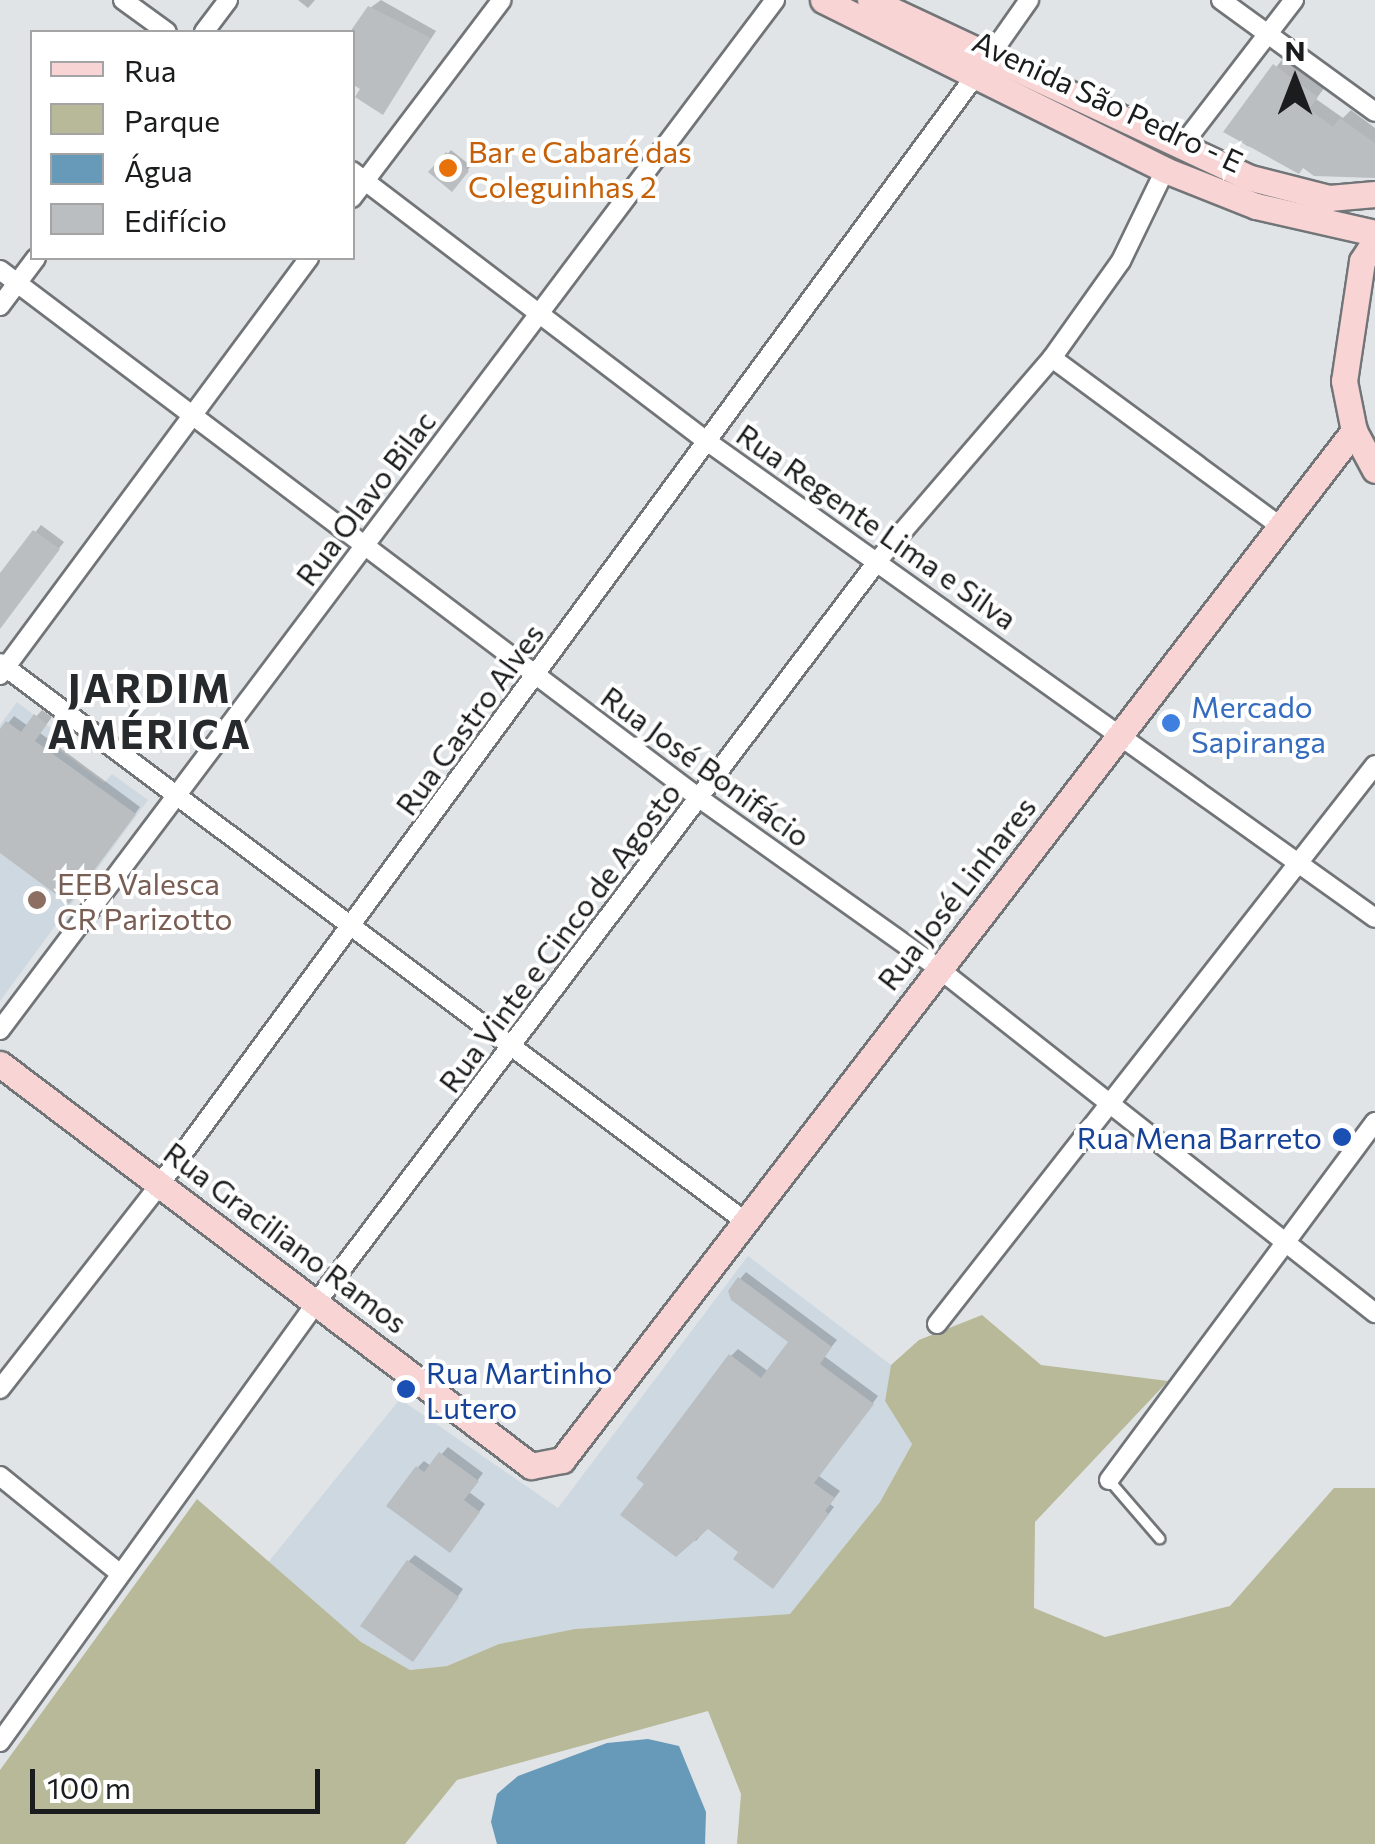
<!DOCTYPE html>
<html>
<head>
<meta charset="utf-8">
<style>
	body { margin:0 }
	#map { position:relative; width:1375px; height:1844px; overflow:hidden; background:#e0e4e7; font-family:Commissioner,sans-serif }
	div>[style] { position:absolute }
	.built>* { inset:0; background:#ced8e1 }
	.green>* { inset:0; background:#b7b999 }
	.water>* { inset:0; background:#6799b8 }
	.shadow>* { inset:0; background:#0003 }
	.building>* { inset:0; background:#babec1 }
	.roads { filter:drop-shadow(2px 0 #727578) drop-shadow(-2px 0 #727578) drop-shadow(0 2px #727578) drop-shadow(0 -2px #727578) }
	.lane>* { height:9px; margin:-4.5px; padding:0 4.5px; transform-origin:4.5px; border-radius:4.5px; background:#fff }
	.street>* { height:18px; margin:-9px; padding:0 9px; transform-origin:9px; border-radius:9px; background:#fff }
	.secondary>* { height:25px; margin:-12.5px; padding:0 12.5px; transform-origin:12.5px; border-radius:12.5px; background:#f8d4d4 }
	.dots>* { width:28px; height:28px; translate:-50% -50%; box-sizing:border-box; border:5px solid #fff; border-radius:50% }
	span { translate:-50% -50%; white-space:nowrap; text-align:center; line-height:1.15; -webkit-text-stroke:8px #fff; paint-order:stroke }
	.street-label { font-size:30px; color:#1b1c1d }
	.food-label { font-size:30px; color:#c56008 }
	.left { translate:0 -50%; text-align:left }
	.shop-label { font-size:30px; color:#366cbe }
	.education-label { font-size:30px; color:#785e54 }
	.transit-label { font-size:30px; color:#164399 }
	.right { translate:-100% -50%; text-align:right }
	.district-label { font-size:40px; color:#272a2c; font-weight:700; letter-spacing:2.5px }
	.legend { position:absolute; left:30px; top:30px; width:325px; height:230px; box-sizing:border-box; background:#fff; border:2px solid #a4a4a5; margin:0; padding:12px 18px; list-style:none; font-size:30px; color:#1b1c1d }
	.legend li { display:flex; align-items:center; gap:20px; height:50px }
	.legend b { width:50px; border:2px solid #a4a4a5 }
	.north { position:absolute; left:1245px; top:30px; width:100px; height:100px; -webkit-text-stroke:8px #fff; paint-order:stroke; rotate:0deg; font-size:28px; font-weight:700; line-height:40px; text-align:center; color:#1b1c1d }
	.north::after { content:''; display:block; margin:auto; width:35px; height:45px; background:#1b1c1d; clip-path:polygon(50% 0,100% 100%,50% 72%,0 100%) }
	.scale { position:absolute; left:30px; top:1769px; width:290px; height:45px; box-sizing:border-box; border:5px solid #1b1c1d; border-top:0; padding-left:12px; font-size:30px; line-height:35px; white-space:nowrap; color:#1b1c1d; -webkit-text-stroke:8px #fff; paint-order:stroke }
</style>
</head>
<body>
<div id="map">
	<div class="built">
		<i style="clip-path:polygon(17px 702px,55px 731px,48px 742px,104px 783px,112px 774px,148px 800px,0 1001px,0 725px)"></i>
		<i style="clip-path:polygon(748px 1256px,891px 1365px,885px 1401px,912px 1443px,880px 1502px,790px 1614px,575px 1629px,499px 1644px,447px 1666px,410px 1670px,361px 1642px,266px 1565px,400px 1399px,558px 1508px)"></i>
	</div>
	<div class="green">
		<i style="clip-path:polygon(982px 1315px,1041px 1365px,1168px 1381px,1035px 1522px,1034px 1608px,1105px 1637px,1230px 1606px,1334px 1488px,1375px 1488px,1375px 1844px,737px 1844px,741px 1794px,708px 1711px,457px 1780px,405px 1844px,0 1844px,0 1770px,197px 1499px,361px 1642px,410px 1670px,447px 1666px,499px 1644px,575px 1629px,790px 1614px,880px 1502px,912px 1444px,885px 1401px,891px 1365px,919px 1340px)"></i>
	</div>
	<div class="water">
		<i style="clip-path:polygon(648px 1739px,679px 1746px,706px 1812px,705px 1844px,497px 1844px,491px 1822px,497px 1794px,518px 1776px,607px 1743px)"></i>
	</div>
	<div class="shadow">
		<i style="clip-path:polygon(298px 0,315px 0,308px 8px)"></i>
		<i style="clip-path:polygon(381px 0,436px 31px,383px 112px,363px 88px,370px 8px)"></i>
		<i style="clip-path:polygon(1284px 57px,1325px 87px,1316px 99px,1343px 118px,1351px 110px,1375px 128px,1375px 176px,1247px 146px,1227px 131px)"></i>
		<i style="clip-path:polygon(451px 150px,471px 166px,452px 188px,432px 172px)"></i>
		<i style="clip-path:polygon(41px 525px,64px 542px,0 623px,0 577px)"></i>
		<i style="clip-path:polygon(42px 710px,52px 717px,40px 733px,140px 807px,76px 894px,0 850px,0 733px,14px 716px,28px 726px)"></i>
		<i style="clip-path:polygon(746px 1272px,837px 1340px,824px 1356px,878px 1396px,819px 1476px,840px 1491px,830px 1504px,834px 1507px,779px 1579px,708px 1527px,696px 1541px,690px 1537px,731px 1356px,738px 1349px,769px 1372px,792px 1342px,740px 1279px)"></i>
		<i style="clip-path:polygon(448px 1447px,483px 1473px,469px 1492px,485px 1504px,456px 1543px,418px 1467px,424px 1461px,431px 1466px)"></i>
		<i style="clip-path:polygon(415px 1555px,463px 1589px,419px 1653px,408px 1562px)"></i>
	</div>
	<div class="building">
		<i style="clip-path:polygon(368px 6px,431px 38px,383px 115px,355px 97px,360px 89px,352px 84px,352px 29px)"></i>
		<i style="clip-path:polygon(1273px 64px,1318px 97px,1309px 109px,1333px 127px,1340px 118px,1375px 143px,1375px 178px,1314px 176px,1303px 168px,1299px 174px,1223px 132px)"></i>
		<i style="clip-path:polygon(446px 152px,469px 171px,452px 192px,428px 172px)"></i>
		<i style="clip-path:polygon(33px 530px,60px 549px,0 629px,0 573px)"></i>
		<i style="clip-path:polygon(34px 714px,47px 724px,35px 741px,136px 814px,69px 904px,0 853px,0 729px,6px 721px,21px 732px)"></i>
		<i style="clip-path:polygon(738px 1277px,832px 1347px,820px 1364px,874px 1404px,814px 1483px,835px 1498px,825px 1511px,829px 1514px,773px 1589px,733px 1559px,738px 1552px,708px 1529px,676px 1557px,620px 1515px,644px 1484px,636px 1478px,729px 1354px,761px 1378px,788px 1342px,731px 1300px,728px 1291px)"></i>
		<i style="clip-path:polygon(439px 1452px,479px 1481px,464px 1500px,480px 1512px,450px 1553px,386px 1506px,416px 1466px,424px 1472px)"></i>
		<i style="clip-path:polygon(407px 1560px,459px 1597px,413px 1662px,360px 1626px)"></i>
	</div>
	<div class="roads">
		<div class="lane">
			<i style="left:1109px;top:1480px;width:77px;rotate:49.2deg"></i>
		</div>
		<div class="street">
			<i style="left:123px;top:0;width:54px;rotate:36deg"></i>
			<i style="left:1221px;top:0;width:190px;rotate:36deg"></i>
			<i style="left:204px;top:32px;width:40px;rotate:-53deg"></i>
			<i style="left:989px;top:57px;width:70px;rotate:-54.9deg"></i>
			<i style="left:1180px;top:148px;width:187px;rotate:-52.4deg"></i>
			<i style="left:352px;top:171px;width:447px;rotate:37.3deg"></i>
			<i style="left:708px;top:442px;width:819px;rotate:35.51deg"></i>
			<i style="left:352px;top:198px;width:248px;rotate:-52.9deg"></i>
			<i style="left:0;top:270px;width:876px;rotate:37.07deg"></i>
			<i style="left:699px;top:798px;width:293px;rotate:35.4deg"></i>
			<i style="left:938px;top:968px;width:557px;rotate:38.29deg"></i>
			<i style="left:0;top:306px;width:60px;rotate:-53.1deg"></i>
			<i style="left:1052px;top:358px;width:285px;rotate:36.4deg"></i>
			<i style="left:0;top:663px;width:932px;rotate:36.85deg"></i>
			<i style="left:0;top:675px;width:519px;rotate:-53.46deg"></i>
			<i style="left:0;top:1030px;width:1289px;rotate:-53.04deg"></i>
			<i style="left:937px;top:1324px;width:710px;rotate:-51.92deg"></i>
			<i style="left:0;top:1389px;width:261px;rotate:-52deg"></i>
			<i style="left:161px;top:1183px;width:1374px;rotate:-53.67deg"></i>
			<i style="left:0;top:1476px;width:152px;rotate:39.1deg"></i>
			<i style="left:1109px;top:1480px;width:446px;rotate:-53.4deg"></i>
			<i style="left:0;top:1742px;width:541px;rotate:-54.25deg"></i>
			<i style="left:316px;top:1303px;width:933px;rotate:-52.88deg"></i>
			<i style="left:879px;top:559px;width:265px;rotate:-49.3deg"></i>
			<i style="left:1052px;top:358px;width:119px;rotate:-54.6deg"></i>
			<i style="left:1121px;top:261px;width:101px;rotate:-64.2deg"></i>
		</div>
		<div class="secondary">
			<i style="left:823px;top:0;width:382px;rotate:26.4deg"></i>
			<i style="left:1165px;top:170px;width:98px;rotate:21.6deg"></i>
			<i style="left:1256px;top:206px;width:122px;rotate:12.8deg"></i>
			<i style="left:870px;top:0;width:416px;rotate:25.1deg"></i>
			<i style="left:1247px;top:177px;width:85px;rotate:14.4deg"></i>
			<i style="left:1329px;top:198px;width:46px;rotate:-5deg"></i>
			<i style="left:1375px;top:241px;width:24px;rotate:123deg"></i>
			<i style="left:1362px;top:261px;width:121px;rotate:98.5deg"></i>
			<i style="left:1344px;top:381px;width:51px;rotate:78.7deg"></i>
			<i style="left:1354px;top:431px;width:44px;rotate:61.7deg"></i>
			<i style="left:0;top:1064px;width:666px;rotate:37.13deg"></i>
			<i style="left:531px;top:1466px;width:32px;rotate:-11deg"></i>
			<i style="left:562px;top:1460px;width:1299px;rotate:-52.42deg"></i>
		</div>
	</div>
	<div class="dots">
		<i style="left:448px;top:168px;background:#e8710a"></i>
		<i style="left:1171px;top:723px;background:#3f7fe0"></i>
		<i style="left:37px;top:900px;background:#8d6e63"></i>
		<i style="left:1342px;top:1137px;background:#1a4fb4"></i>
		<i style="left:406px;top:1389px;background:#1a4fb4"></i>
	</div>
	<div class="street-label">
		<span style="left:1108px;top:101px;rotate:25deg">Avenida São Pedro - E</span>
		<span style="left:365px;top:498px;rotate:-53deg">Rua Olavo Bilac</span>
		<span style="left:877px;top:526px;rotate:35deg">Rua Regente Lima e Silva</span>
		<span style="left:469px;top:719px;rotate:-54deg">Rua Castro Alves</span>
		<span style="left:706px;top:766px;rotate:36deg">Rua José Bonifácio</span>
		<span style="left:956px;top:893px;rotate:-52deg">Rua José Linhares</span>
		<span style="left:559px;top:937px;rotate:-53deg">Rua Vinte e Cinco de Agosto</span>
		<span style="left:286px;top:1237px;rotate:37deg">Rua Graciliano Ramos</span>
	</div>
	<div class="food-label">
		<span class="left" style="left:468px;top:168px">Bar e Cabaré das<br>Coleguinhas 2</span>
	</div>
	<div class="shop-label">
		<span class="left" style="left:1191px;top:723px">Mercado<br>Sapiranga</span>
	</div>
	<div class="education-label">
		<span class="left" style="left:57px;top:900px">EEB Valesca<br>CR Parizotto</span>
	</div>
	<div class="transit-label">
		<span class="right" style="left:1322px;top:1137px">Rua Mena Barreto</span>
		<span class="left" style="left:426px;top:1389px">Rua Martinho<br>Lutero</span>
	</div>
	<div class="district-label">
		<span style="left:150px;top:710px">JARDIM<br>AMÉRICA</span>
	</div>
	<ul class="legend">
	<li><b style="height:12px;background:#f8d4d4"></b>Rua</li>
	<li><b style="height:28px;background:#b7b999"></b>Parque</li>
	<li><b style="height:28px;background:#6799b8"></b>Água</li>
	<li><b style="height:28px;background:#babec1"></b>Edifício</li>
	</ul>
	<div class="north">N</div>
	<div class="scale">100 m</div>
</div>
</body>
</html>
